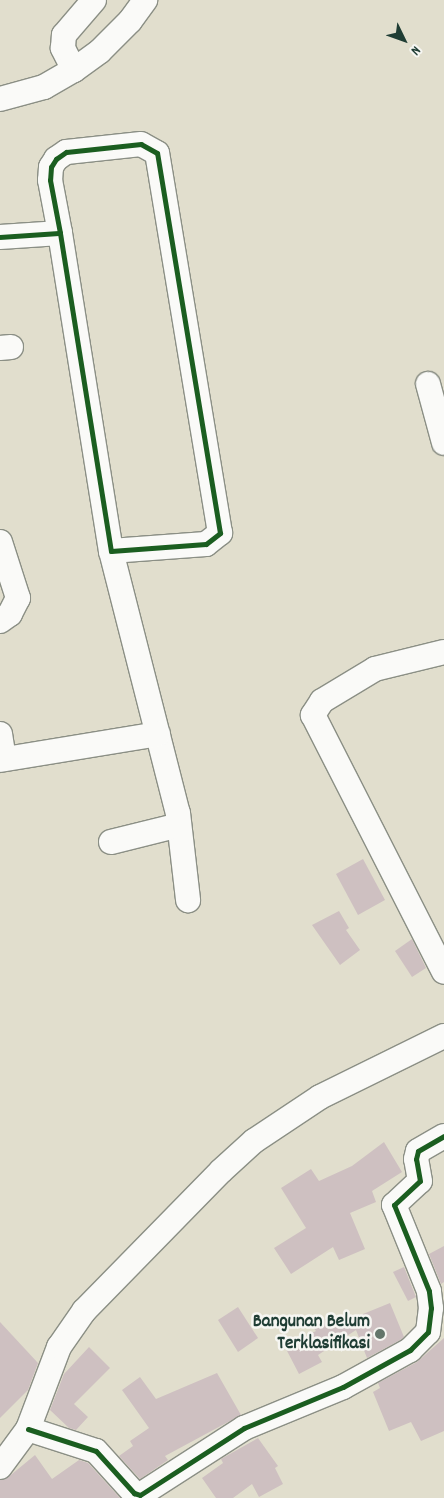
<!DOCTYPE html>
<html>
<head>
<meta charset="utf-8">
<style>
	body { margin:0 }
	#map { position:relative; width:444px; height:1498px; overflow:hidden; background:#e1decd; font-family:Dekko,sans-serif }
	div>[style] { position:absolute }
	.building>* { inset:0; background:#cec0c1 }
	.roads { filter:drop-shadow(1px 0 #8b8f85) drop-shadow(-1px 0 #8b8f85) drop-shadow(0 1px #8b8f85) drop-shadow(0 -1px #8b8f85) }
	.minor>* { height:24px; margin:-12px; padding:0 12px; transform-origin:12px; border-radius:12px; background:#fafaf8 }
	.cycleway>* { height:5px; margin:-2.5px; padding:0 2.5px; transform-origin:2.5px; border-radius:2.5px; background:#1b5e20 }
	.dots>* { width:14px; height:14px; translate:-50% -50%; box-sizing:border-box; border:2px solid #f6f6f2; border-radius:50% }
	span { translate:-50% -50%; white-space:nowrap; text-align:center; line-height:1.15; -webkit-text-stroke:5px #f6f6f2; paint-order:stroke }
	.poi-label { font-size:19px; color:#1f3d34; font-weight:700 }
	.right { translate:-100% -50%; text-align:right }
	.north { position:absolute; left:379px; top:15px; width:50px; height:50px; -webkit-text-stroke:4px #f6f6f2; paint-order:stroke; rotate:132deg; font-size:14px; font-weight:700; line-height:20px; text-align:center; color:#1f3d34 }
	.north::after { content:''; display:block; margin:auto; width:18px; height:22px; background:#1f3d34; clip-path:polygon(50% 0,100% 100%,50% 72%,0 100%) }
</style>
</head>
<body>
<div id="map">
	<div class="building">
		<i style="clip-path:polygon(363px 859px,385px 900px,358px 915px,336px 874px)"></i>
		<i style="clip-path:polygon(339px 911px,349px 928px,346px 930px,360px 950px,340px 965px,312px 925px)"></i>
		<i style="clip-path:polygon(412px 939px,426px 968px,412px 977px,395px 951px)"></i>
		<i style="clip-path:polygon(384px 1142px,402px 1172px,372px 1191px,376px 1202px,350px 1213px,365px 1249px,339px 1260px,333px 1247px,291px 1274px,274px 1248px,306px 1228px,281px 1188px,311px 1169px,319px 1181px,352px 1166px)"></i>
		<i style="clip-path:polygon(444px 1246px,444px 1282px,441px 1284px,429px 1254px)"></i>
		<i style="clip-path:polygon(404px 1267px,416px 1297px,408px 1301px,393px 1272px)"></i>
		<i style="clip-path:polygon(390px 1303px,404px 1337px,402px 1339px,367px 1358px,356px 1330px,318px 1355px,322px 1362px,299px 1374px,285px 1347px,316px 1331px,313px 1327px,330px 1316px,336px 1325px)"></i>
		<i style="clip-path:polygon(238px 1307px,258px 1338px,238px 1352px,218px 1320px)"></i>
		<i style="clip-path:polygon(0 1322px,38px 1363px,28px 1390px,0 1418px)"></i>
		<i style="clip-path:polygon(444px 1338px,444px 1431px,421px 1441px,411px 1422px,389px 1431px,373px 1392px,380px 1388px,378px 1383px,417px 1362px)"></i>
		<i style="clip-path:polygon(89px 1347px,110px 1368px,74px 1404px,88px 1417px,76px 1430px,69px 1428px,50px 1410px,64px 1374px)"></i>
		<i style="clip-path:polygon(217px 1373px,241px 1415px,165px 1456px,168px 1460px,140px 1479px,119px 1456px,133px 1446px,130px 1441px,149px 1428px,122px 1390px,140px 1377px,156px 1399px)"></i>
		<i style="clip-path:polygon(258px 1438px,278px 1466px,275px 1468px,283px 1484px,259px 1497px,252px 1484px,233px 1498px,216px 1498px,202px 1478px,223px 1463px,221px 1459px)"></i>
		<i style="clip-path:polygon(35px 1455px,52px 1479px,79px 1460px,88px 1463px,120px 1498px,0 1498px,0 1480px,6px 1479px)"></i>
	</div>
	<div class="roads">
		<div class="minor">
			<i style="left:74px;top:70px;width:25px;rotate:-117deg"></i>
			<i style="left:63px;top:48px;width:13px;rotate:-86deg"></i>
			<i style="left:64px;top:35px;width:46px;rotate:-49.4deg"></i>
			<i style="left:0;top:99px;width:46px;rotate:-15.3deg"></i>
			<i style="left:44px;top:87px;width:34px;rotate:-30deg"></i>
			<i style="left:74px;top:70px;width:32px;rotate:-36deg"></i>
			<i style="left:100px;top:51px;width:42px;rotate:-45deg"></i>
			<i style="left:130px;top:21px;width:26px;rotate:-54deg"></i>
			<i style="left:0;top:237px;width:60px;rotate:-3.8deg"></i>
			<i style="left:60px;top:233px;width:322px;rotate:80.9deg"></i>
			<i style="left:111px;top:551px;width:95px;rotate:-4.2deg"></i>
			<i style="left:206px;top:544px;width:18px;rotate:-38deg"></i>
			<i style="left:220px;top:533px;width:385px;rotate:-99.4deg"></i>
			<i style="left:157px;top:153px;width:18px;rotate:-151deg"></i>
			<i style="left:141px;top:144px;width:75px;rotate:173.9deg"></i>
			<i style="left:66px;top:152px;width:12px;rotate:145deg"></i>
			<i style="left:56px;top:159px;width:9px;rotate:122deg"></i>
			<i style="left:51px;top:167px;width:13px;rotate:94deg"></i>
			<i style="left:50px;top:180px;width:54px;rotate:79.3deg"></i>
			<i style="left:0;top:348px;width:11px;rotate:-5deg"></i>
			<i style="left:428px;top:384px;width:61px;rotate:74.8deg"></i>
			<i style="left:0;top:542px;width:59px;rotate:72.2deg"></i>
			<i style="left:18px;top:598px;width:18px;rotate:117deg"></i>
			<i style="left:10px;top:614px;width:12px;rotate:145deg"></i>
			<i style="left:111px;top:551px;width:270px;rotate:75.7deg"></i>
			<i style="left:178px;top:813px;width:88px;rotate:83.4deg"></i>
			<i style="left:444px;top:652px;width:71px;rotate:166.2deg"></i>
			<i style="left:375px;top:669px;width:62px;rotate:148.9deg"></i>
			<i style="left:322px;top:701px;width:17px;rotate:123deg"></i>
			<i style="left:313px;top:715px;width:288px;rotate:63deg"></i>
			<i style="left:0;top:734px;width:25px;rotate:81deg"></i>
			<i style="left:0;top:760px;width:160px;rotate:-9.3deg"></i>
			<i style="left:111px;top:842px;width:70px;rotate:-14deg"></i>
			<i style="left:28px;top:1429px;width:71px;rotate:17.9deg"></i>
			<i style="left:96px;top:1451px;width:57px;rotate:47.9deg"></i>
			<i style="left:134px;top:1493px;width:6px;rotate:18deg"></i>
			<i style="left:140px;top:1495px;width:124px;rotate:-32.8deg"></i>
			<i style="left:244px;top:1428px;width:107px;rotate:-22.5deg"></i>
			<i style="left:343px;top:1387px;width:77px;rotate:-28.9deg"></i>
			<i style="left:410px;top:1350px;width:25px;rotate:-45deg"></i>
			<i style="left:428px;top:1332px;width:24px;rotate:-83deg"></i>
			<i style="left:431px;top:1308px;width:17px;rotate:-97deg"></i>
			<i style="left:429px;top:1291px;width:93px;rotate:-112.1deg"></i>
			<i style="left:394px;top:1205px;width:35px;rotate:-43deg"></i>
			<i style="left:420px;top:1181px;width:22px;rotate:-100deg"></i>
			<i style="left:416px;top:1159px;width:8px;rotate:-76deg"></i>
			<i style="left:418px;top:1151px;width:30px;rotate:-30deg"></i>
			<i style="left:0;top:1467px;width:47px;rotate:-53.6deg"></i>
			<i style="left:28px;top:1429px;width:88px;rotate:-69.3deg"></i>
			<i style="left:59px;top:1347px;width:44px;rotate:-55.2deg"></i>
			<i style="left:84px;top:1311px;width:196px;rotate:-45.6deg"></i>
			<i style="left:221px;top:1171px;width:45px;rotate:-42.3deg"></i>
			<i style="left:254px;top:1141px;width:79px;rotate:-33.7deg"></i>
			<i style="left:320px;top:1097px;width:138px;rotate:-26.2deg"></i>
		</div>
	</div>
	<div class="cycleway">
		<i style="left:0;top:237px;width:60px;rotate:-3.8deg"></i>
		<i style="left:60px;top:233px;width:322px;rotate:80.9deg"></i>
		<i style="left:111px;top:551px;width:95px;rotate:-4.2deg"></i>
		<i style="left:206px;top:544px;width:18px;rotate:-38deg"></i>
		<i style="left:220px;top:533px;width:385px;rotate:-99.4deg"></i>
		<i style="left:157px;top:153px;width:18px;rotate:-151deg"></i>
		<i style="left:141px;top:144px;width:75px;rotate:173.9deg"></i>
		<i style="left:66px;top:152px;width:12px;rotate:145deg"></i>
		<i style="left:56px;top:159px;width:9px;rotate:122deg"></i>
		<i style="left:51px;top:167px;width:13px;rotate:94deg"></i>
		<i style="left:50px;top:180px;width:54px;rotate:79.3deg"></i>
		<i style="left:28px;top:1429px;width:71px;rotate:17.9deg"></i>
		<i style="left:96px;top:1451px;width:57px;rotate:47.9deg"></i>
		<i style="left:134px;top:1493px;width:6px;rotate:18deg"></i>
		<i style="left:140px;top:1495px;width:124px;rotate:-32.8deg"></i>
		<i style="left:244px;top:1428px;width:107px;rotate:-22.5deg"></i>
		<i style="left:343px;top:1387px;width:77px;rotate:-28.9deg"></i>
		<i style="left:410px;top:1350px;width:25px;rotate:-45deg"></i>
		<i style="left:428px;top:1332px;width:24px;rotate:-83deg"></i>
		<i style="left:431px;top:1308px;width:17px;rotate:-97deg"></i>
		<i style="left:429px;top:1291px;width:93px;rotate:-112.1deg"></i>
		<i style="left:394px;top:1205px;width:35px;rotate:-43deg"></i>
		<i style="left:420px;top:1181px;width:22px;rotate:-100deg"></i>
		<i style="left:416px;top:1159px;width:8px;rotate:-76deg"></i>
		<i style="left:418px;top:1151px;width:30px;rotate:-30deg"></i>
	</div>
	<div class="dots">
		<i style="left:380px;top:1334px;background:#63756a"></i>
	</div>
	<div class="poi-label">
		<span class="right" style="left:370px;top:1334px">Bangunan Belum<br>Terklasifikasi</span>
	</div>
	<div class="north">N</div>
</div>
</body>
</html>
